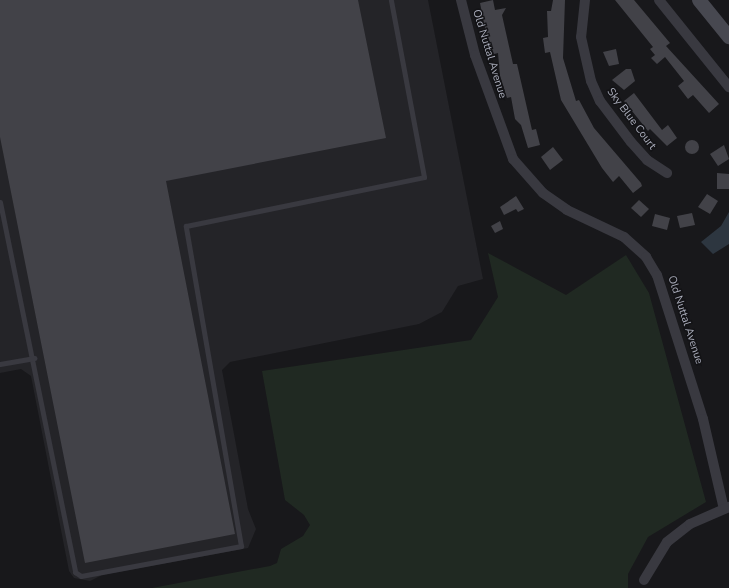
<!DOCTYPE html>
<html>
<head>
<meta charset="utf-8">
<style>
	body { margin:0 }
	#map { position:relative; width:729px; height:588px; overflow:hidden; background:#18181b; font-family:"Nunito Sans",sans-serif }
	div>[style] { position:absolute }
	.built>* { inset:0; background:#242428 }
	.green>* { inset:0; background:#202922 }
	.water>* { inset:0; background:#2d3640 }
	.building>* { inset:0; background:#424248 }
	.round { border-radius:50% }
	.service>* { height:5px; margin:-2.5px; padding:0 2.5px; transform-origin:2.5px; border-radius:2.5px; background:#393940 }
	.minor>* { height:10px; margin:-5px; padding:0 5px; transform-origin:5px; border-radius:5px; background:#393940 }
	.secondary>* { height:14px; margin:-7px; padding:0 7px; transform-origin:7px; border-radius:7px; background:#474850 }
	span { translate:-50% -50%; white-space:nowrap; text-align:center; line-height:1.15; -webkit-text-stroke:3px #131316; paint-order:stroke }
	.street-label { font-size:11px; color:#aaadbb }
</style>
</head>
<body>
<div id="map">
	<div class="built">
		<i style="clip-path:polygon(0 0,428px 0,483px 279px,458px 286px,442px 312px,419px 324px,230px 362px,222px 370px,248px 509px,256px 529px,248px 548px,102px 575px,90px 581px,74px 578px,69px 571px,31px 376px,21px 369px,0 373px)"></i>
	</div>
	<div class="green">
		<i style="clip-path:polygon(488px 253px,566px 295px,626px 255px,649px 293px,706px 502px,648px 537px,628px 574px,628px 588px,152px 588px,270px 566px,277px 563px,281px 549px,303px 536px,310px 525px,304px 515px,285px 500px,262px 371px,471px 340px,498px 297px)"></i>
	</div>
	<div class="water">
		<i style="clip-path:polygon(729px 212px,729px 244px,713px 254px,701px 242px,721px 226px)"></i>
	</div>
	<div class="building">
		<i style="clip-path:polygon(0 0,358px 0,386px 138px,166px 181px,235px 534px,85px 563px,0 137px)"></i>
		<i style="clip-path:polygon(493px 0,495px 10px,506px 8px,502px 15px,513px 64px,517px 64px,532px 130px,536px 129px,540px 145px,528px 148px,521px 125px,515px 119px,511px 97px,507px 98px,500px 76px,498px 53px,494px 54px,486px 33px,480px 3px)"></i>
		<i style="clip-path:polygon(553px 0,565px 0,563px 58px,576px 101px,579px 100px,594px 128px,641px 183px,642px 186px,633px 193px,619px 176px,613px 182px,602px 168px,561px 100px,550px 52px,545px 53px,543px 38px,548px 37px,547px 11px,551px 11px)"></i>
		<i style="clip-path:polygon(615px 0,634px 0,670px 43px,666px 46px,719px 104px,709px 113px,693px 95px,688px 99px,678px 86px,684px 81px,665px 57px,657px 64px,651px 58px,655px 55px,650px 49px,653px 47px)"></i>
		<i style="clip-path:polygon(616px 49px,619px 64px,609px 66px,603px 52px)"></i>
		<i style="clip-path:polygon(626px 69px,631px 69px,635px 81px,624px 90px,612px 80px)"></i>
		<i style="clip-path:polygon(634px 93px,662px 130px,668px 125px,677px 138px,667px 146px,650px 129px,648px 131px,624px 101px)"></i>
		<i class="round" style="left:685px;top:140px;width:14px;height:14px"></i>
		<i style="clip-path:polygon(724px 145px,729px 159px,718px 166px,710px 154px)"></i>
		<i style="clip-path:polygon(553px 147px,563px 160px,550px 170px,541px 157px)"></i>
		<i style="clip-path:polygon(717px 173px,729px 174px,729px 189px,717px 189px)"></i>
		<i style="clip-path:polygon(707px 194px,718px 201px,710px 214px,698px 207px)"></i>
		<i style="clip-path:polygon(516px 196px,524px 209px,518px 212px,516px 209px,504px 215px,500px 207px)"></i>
		<i style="clip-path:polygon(639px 200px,649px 209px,641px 217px,631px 208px)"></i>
		<i style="clip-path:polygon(692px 213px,695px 225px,680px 228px,677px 216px)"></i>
		<i style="clip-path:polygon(655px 214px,670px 218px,667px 230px,652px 226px)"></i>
		<i style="clip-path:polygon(500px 221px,503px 229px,495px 233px,491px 226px)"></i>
	</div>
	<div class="service">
		<i style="left:0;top:202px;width:378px;rotate:78.5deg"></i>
		<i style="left:75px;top:572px;width:7px;rotate:34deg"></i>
		<i style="left:81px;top:576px;width:163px;rotate:-10.6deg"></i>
		<i style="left:241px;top:546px;width:325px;rotate:-99.8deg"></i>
		<i style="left:186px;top:226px;width:243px;rotate:-11.6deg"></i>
		<i style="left:424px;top:177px;width:180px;rotate:-100.6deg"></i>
		<i style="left:0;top:364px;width:35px;rotate:-10deg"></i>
	</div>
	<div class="minor">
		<i style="left:461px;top:0;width:57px;rotate:75.7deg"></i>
		<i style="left:475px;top:55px;width:111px;rotate:69.9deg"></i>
		<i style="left:513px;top:159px;width:45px;rotate:48.6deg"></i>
		<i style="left:543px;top:193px;width:29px;rotate:35deg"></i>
		<i style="left:567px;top:210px;width:63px;rotate:25.3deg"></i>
		<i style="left:624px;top:237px;width:30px;rotate:42deg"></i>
		<i style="left:646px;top:257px;width:21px;rotate:59deg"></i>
		<i style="left:657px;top:275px;width:151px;rotate:72.3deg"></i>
		<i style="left:703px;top:419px;width:92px;rotate:76.9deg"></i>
		<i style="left:585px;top:0;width:37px;rotate:96deg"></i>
		<i style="left:581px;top:37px;width:45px;rotate:77.2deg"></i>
		<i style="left:591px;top:81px;width:22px;rotate:66deg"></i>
		<i style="left:600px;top:101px;width:51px;rotate:52.9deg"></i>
		<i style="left:631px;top:142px;width:24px;rotate:48deg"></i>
		<i style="left:647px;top:160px;width:24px;rotate:33deg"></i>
		<i style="left:659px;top:0;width:112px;rotate:51.2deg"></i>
		<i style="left:644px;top:580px;width:44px;rotate:-58.8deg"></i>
		<i style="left:667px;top:542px;width:29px;rotate:-38deg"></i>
		<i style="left:690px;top:524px;width:43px;rotate:-23.6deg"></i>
	</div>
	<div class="secondary">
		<i style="left:699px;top:0;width:48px;rotate:51deg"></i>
	</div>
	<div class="street-label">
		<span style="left:489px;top:54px;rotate:73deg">Old Nuttal Avenue</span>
		<span style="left:631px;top:119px;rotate:53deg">Sky Blue Court</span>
		<span style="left:685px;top:320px;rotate:72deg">Old Nuttal Avenue</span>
	</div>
</div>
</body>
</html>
